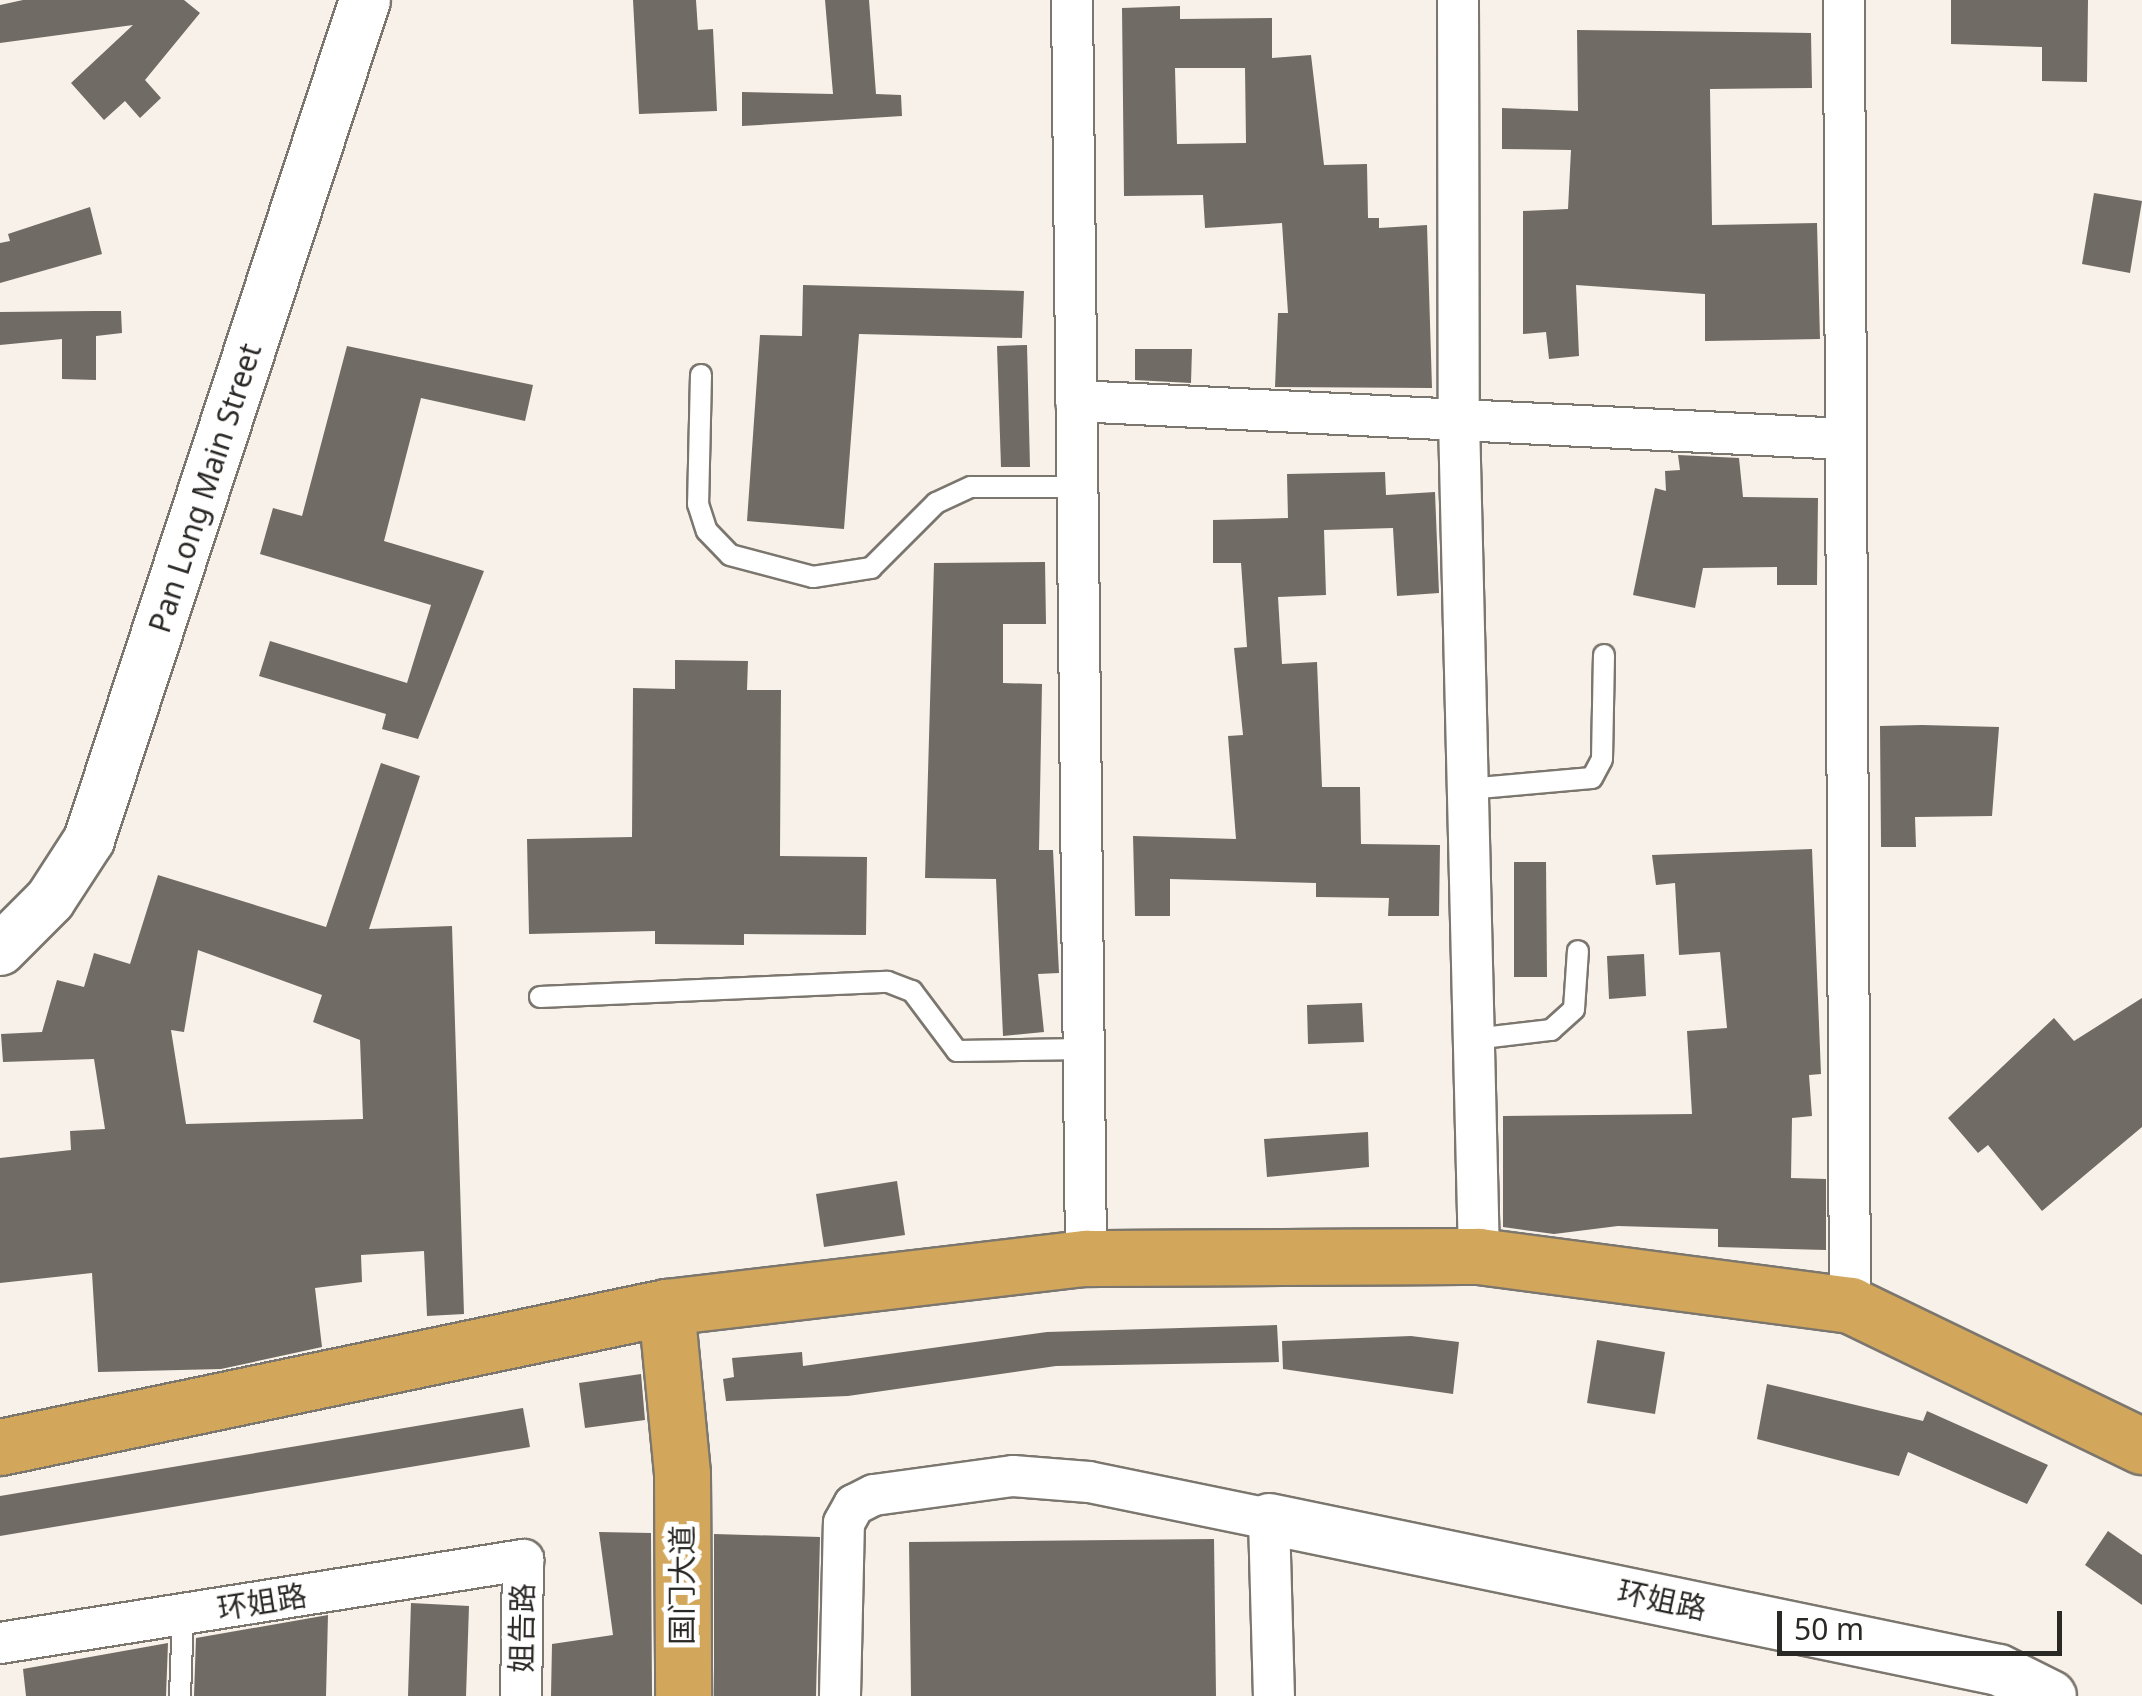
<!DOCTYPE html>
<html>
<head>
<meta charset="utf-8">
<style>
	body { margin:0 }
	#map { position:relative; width:2142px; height:1696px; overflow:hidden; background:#f7f1e9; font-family:"Noto Sans","Noto Sans SC",sans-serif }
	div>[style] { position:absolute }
	.building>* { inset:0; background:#706b64 }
	.roads { filter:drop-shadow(2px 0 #7b766e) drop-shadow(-2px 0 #7b766e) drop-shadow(0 2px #7b766e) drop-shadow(0 -2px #7b766e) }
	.service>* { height:20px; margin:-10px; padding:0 10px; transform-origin:10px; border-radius:10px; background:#fff }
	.minor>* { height:40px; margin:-20px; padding:0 20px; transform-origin:20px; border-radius:20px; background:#fff }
	.tertiary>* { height:50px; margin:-25px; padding:0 25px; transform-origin:25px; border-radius:25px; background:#fff }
	.trunk>* { height:55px; margin:-27.5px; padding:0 27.5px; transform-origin:27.5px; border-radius:27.5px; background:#d2a75b }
	span { translate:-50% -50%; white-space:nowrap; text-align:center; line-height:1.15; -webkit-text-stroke:10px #fff; paint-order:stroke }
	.street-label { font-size:30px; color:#2b2926 }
	.scale { position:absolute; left:1777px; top:1611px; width:285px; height:45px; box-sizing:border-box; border:5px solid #2b2926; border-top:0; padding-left:12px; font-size:30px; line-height:35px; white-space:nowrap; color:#2b2926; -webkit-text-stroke:8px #fff; paint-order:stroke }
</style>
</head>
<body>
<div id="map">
	<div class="building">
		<i style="clip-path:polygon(23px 0,184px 0,200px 13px,145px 80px,161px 98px,140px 118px,125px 101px,104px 120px,71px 83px,133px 25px,0 43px,0 5px)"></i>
		<i style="clip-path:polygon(633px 0,696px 0,698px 30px,713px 29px,717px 111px,639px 114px)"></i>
		<i style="clip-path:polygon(825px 0,869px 0,876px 94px,901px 95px,902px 116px,742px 126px,742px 92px,833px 94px)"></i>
		<i style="clip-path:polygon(1951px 0,2088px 0,2087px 82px,2042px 81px,2042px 47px,1951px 44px)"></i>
		<i style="clip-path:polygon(evenodd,1180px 6px,1180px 19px,1272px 18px,1272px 58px,1311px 55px,1324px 165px,1367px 164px,1368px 218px,1379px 218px,1379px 228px,1427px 225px,1432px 388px,1275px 387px,1278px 313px,1288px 313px,1282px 223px,1205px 228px,1203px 195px,1124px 196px,1122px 8px,1180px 6px,1175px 68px,1245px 68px,1246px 143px,1177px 144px,1175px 68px)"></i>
		<i style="clip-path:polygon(1577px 30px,1811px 33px,1812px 88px,1710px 89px,1712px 225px,1817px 223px,1820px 339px,1705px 341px,1705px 294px,1576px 285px,1579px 356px,1549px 359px,1546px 332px,1523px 334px,1523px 211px,1568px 209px,1571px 150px,1502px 149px,1502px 108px,1578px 111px)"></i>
		<i style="clip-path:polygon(2094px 193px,2142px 201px,2130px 273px,2082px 264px)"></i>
		<i style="clip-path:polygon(90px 207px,102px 254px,0 283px,0 243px,10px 241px,8px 234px)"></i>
		<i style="clip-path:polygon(803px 285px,1024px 291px,1022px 338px,859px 334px,844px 529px,747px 521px,760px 335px,802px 336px)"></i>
		<i style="clip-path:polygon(96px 311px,121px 311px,122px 333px,96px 336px,96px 380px,62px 379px,62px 339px,0 345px,0 312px)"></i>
		<i style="clip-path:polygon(1027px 345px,1030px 467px,1001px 467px,997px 346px)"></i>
		<i style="clip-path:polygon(347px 346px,533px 385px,525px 421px,421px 398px,384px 541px,484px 571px,418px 739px,382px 729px,386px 714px,259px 676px,270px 641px,407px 683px,431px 605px,260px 554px,273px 508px,302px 516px)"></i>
		<i style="clip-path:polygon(1135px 349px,1192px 349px,1191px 383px,1135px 380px)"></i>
		<i style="clip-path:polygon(1678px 455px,1739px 458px,1743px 497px,1818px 498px,1817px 585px,1777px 585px,1777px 567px,1703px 568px,1695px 608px,1633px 595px,1655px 488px,1666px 491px,1665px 471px,1680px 470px)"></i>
		<i style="clip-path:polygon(1385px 472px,1386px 495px,1435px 492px,1439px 593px,1397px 596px,1393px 528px,1324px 530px,1326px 595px,1278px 597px,1282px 664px,1317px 662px,1322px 787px,1360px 787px,1361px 844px,1440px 845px,1439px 916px,1388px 916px,1389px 898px,1316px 897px,1316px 883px,1170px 879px,1170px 916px,1135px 916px,1133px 836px,1236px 839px,1228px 736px,1243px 735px,1234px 648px,1247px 647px,1241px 563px,1213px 563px,1213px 520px,1288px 518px,1287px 474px)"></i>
		<i style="clip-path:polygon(1045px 562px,1046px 624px,1003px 624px,1003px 683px,1042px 684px,1039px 850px,1053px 850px,1059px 973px,1038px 974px,1044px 1032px,1003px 1036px,996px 879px,925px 878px,934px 563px)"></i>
		<i style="clip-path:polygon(675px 660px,748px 661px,747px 690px,781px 690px,780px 856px,867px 857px,866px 935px,744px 934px,744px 945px,655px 944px,655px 931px,529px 934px,527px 839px,632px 837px,633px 688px,675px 689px)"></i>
		<i style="clip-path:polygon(1922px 725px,1999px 727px,1992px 816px,1915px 817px,1916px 847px,1881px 847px,1880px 726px)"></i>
		<i style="clip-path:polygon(evenodd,381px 763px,420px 776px,369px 929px,452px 926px,464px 1314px,427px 1316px,424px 1251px,361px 1255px,362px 1282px,315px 1288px,322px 1347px,221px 1369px,98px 1372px,92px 1273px,0 1283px,0 1158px,71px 1150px,70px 1131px,105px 1129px,94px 1059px,3px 1062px,1px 1034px,42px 1032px,57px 980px,84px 987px,94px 953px,130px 964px,158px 875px,326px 927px,381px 763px,198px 950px,322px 995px,313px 1022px,360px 1040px,363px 1119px,186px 1124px,171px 1030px,184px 1032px,198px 950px)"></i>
		<i style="clip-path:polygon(1812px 849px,1821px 1074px,1809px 1075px,1812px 1116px,1792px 1118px,1791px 1178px,1826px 1179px,1826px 1250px,1718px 1247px,1718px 1229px,1618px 1226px,1554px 1234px,1503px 1227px,1503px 1116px,1692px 1114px,1687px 1031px,1727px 1028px,1720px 952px,1679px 955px,1675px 883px,1656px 885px,1652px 855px)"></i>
		<i style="clip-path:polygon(1514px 862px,1546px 862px,1547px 977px,1514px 977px)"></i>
		<i style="clip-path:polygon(1644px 954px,1646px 996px,1609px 999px,1607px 956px)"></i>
		<i style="clip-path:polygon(2142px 998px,2142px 1127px,2042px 1211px,1988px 1145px,1978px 1153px,1948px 1118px,2054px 1018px,2074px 1041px)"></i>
		<i style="clip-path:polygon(1362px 1003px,1364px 1042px,1308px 1044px,1307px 1005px)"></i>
		<i style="clip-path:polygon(1368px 1132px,1369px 1167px,1267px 1177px,1264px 1139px)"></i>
		<i style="clip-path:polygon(897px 1181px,905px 1235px,824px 1247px,816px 1194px)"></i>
		<i style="clip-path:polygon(1277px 1325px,1279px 1362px,1056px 1366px,848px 1396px,726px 1401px,723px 1379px,734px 1377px,732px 1358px,802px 1352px,803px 1366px,1047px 1332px)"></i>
		<i style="clip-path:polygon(1411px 1336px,1459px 1342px,1453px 1394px,1283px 1369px,1282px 1341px)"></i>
		<i style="clip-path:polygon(1597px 1340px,1665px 1352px,1655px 1414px,1587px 1403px)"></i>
		<i style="clip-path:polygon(641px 1374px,645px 1420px,585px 1428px,579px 1383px)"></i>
		<i style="clip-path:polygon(1767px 1384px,1923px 1421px,1927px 1411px,2048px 1465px,2027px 1504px,1908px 1452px,1899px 1476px,1757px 1439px)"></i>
		<i style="clip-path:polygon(523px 1408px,530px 1447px,0 1536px,0 1496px)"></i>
		<i style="clip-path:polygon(2108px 1531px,2142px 1555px,2142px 1605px,2085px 1565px)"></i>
		<i style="clip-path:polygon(599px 1532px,651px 1533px,652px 1696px,551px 1696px,552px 1644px,613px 1635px)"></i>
		<i style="clip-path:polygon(714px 1534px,820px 1537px,816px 1696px,714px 1696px)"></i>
		<i style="clip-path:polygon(1214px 1539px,1216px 1696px,911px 1696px,909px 1542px)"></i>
		<i style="clip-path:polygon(411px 1603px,469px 1606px,466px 1696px,408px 1696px)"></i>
		<i style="clip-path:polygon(328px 1615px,326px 1696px,194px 1696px,196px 1638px)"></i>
		<i style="clip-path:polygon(168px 1643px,166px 1696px,26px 1696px,23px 1669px)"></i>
	</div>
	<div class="roads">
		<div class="service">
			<i style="left:701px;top:375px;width:129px;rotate:91.3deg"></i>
			<i style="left:698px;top:504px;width:28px;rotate:72deg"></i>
			<i style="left:707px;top:531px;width:33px;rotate:46deg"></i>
			<i style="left:730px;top:555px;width:86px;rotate:14.8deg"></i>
			<i style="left:813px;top:577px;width:59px;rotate:-8.8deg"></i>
			<i style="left:871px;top:568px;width:92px;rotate:-45deg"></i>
			<i style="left:936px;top:503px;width:38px;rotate:-25deg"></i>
			<i style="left:971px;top:487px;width:106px"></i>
			<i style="left:1468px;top:789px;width:124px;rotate:-5.1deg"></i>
			<i style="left:1592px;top:778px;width:21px;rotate:-62deg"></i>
			<i style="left:1602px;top:759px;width:104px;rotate:-88.9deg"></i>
			<i style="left:540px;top:997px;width:348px;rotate:-2.5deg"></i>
			<i style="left:888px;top:982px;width:26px;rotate:21deg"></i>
			<i style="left:912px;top:991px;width:75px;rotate:53.1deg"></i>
			<i style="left:957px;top:1051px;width:127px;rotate:-0.9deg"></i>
			<i style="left:1474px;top:1039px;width:78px;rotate:-6.7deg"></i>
			<i style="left:1551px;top:1030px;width:31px;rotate:-42deg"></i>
			<i style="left:1574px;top:1009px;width:58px;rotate:-86.1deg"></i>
			<i style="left:180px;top:1696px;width:81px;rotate:-87.9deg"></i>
		</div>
		<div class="minor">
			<i style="left:1072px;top:0;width:1258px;rotate:89.36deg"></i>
			<i style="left:1458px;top:0;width:420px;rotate:89.9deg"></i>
			<i style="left:1459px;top:420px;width:836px;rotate:88.63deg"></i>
			<i style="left:1844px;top:0;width:1305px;rotate:89.74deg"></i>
			<i style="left:1076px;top:401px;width:770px;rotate:2.83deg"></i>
			<i style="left:0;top:1643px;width:530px;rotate:-9.02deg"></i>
			<i style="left:523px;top:1560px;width:136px;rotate:90.8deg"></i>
			<i style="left:840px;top:1696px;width:173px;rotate:-88.7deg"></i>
			<i style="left:844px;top:1523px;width:21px;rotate:-61deg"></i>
			<i style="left:854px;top:1505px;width:22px;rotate:-27deg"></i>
			<i style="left:874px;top:1495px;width:140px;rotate:-7.8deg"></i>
			<i style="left:1013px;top:1476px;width:76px;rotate:4.5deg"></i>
			<i style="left:1089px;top:1482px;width:184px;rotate:11.6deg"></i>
			<i style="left:1269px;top:1519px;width:177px;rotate:88.4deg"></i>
		</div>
		<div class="tertiary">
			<i style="left:0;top:950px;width:71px;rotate:-45deg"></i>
			<i style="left:50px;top:900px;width:72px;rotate:-57deg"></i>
			<i style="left:89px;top:840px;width:884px;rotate:-71.81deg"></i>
			<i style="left:1269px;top:1519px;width:745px;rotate:11.69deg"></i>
			<i style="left:1999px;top:1670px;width:58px;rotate:26.6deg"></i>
		</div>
		<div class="trunk">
			<i style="left:666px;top:1307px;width:168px;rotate:84.5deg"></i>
			<i style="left:682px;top:1474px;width:222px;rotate:89.7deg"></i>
			<i style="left:0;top:1447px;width:681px;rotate:-11.87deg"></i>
			<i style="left:666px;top:1307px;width:423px;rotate:-6.7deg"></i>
			<i style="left:1086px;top:1258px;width:393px;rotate:-0.3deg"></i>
			<i style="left:1479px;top:1256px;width:374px;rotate:7.5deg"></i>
			<i style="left:1850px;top:1305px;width:324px;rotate:25.8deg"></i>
		</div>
	</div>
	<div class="street-label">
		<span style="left:205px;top:488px;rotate:-72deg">Pan Long Main Street</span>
		<span style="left:682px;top:1585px;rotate:-90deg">国门大道</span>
		<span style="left:1662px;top:1600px;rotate:12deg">环姐路</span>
		<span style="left:262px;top:1602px;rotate:-9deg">环姐路</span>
		<span style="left:522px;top:1628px;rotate:-89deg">姐告路</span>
	</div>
	<div class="scale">50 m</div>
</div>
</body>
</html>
